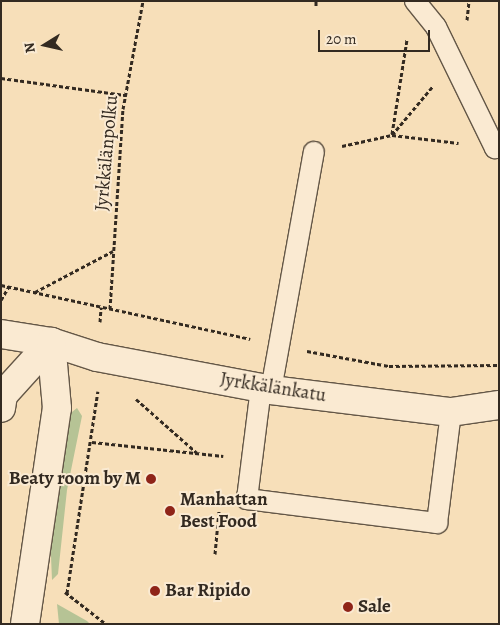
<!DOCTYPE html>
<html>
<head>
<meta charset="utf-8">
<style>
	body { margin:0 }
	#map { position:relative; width:500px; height:625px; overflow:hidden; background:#f7dfb9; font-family:Alegreya,serif }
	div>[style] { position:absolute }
	.green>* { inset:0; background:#b6c395 }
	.path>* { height:3px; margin-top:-1.5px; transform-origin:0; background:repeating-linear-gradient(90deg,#332a21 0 4px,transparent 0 6.5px) }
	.roads { filter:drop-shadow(1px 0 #645747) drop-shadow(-1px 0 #645747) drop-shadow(0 1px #645747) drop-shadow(0 -1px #645747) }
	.service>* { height:20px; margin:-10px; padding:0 10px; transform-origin:10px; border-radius:10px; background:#faead2 }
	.minor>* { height:28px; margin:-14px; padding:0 14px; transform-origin:14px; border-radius:14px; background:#faead2 }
	.dots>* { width:14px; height:14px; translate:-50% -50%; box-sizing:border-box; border:2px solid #faead2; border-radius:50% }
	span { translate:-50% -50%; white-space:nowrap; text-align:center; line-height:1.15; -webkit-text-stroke:4px #faead2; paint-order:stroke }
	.street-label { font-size:19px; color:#332a21 }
	.poi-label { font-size:19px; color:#332a21; font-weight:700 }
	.right { translate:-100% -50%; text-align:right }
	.left { translate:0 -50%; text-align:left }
	.frame { position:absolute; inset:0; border:2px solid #332a21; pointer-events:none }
	.north { position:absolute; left:20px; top:20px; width:50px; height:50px; -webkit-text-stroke:4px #faead2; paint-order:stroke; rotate:260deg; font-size:14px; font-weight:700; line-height:20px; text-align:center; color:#332a21 }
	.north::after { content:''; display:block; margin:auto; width:18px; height:22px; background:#332a21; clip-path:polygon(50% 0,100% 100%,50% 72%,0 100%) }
	.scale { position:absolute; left:318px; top:30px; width:112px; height:22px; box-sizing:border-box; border:2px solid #332a21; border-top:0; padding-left:6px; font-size:15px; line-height:18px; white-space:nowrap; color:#332a21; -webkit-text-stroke:4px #faead2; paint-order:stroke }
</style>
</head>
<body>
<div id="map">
	<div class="green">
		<i style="clip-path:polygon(77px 408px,82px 416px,67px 490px,58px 574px,52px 580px,50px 533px,67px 416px)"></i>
		<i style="clip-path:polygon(57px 604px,87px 621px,90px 624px,59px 624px)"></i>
	</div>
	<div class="path">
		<i style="left:316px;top:6px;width:5px;rotate:-90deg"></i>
		<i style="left:467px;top:20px;width:19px;rotate:-84deg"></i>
		<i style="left:1px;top:78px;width:125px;rotate:7.8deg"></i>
		<i style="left:392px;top:134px;width:96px;rotate:-81deg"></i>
		<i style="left:392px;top:135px;width:64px;rotate:-50.1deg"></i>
		<i style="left:342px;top:146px;width:51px;rotate:-12.4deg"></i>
		<i style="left:392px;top:135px;width:67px;rotate:6.8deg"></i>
		<i style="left:1px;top:285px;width:255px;rotate:12.2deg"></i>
		<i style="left:35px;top:292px;width:88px;rotate:-27.7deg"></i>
		<i style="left:1px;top:300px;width:16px;rotate:-60deg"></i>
		<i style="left:110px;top:309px;width:200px;rotate:-86.3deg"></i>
		<i style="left:123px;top:109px;width:110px;rotate:-79.5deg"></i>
		<i style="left:100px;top:322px;width:15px;rotate:-86deg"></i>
		<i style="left:307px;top:351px;width:83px;rotate:10.4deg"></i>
		<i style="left:389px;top:366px;width:110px;rotate:-0.5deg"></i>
		<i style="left:136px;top:399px;width:81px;rotate:41.5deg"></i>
		<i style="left:92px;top:442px;width:132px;rotate:6.1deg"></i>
		<i style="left:215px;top:554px;width:43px;rotate:-84.7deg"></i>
		<i style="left:65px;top:592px;width:52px;rotate:38deg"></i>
		<i style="left:67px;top:593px;width:204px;rotate:-81.3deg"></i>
	</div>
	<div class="roads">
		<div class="service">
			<i style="left:415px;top:1px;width:33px;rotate:51deg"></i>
			<i style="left:436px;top:27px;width:135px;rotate:64deg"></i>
			<i style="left:495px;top:148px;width:4px"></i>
			<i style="left:261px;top:388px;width:112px;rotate:97.2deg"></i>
			<i style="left:247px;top:499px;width:192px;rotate:7.2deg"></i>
			<i style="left:437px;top:523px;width:112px;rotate:-82.8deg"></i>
			<i style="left:271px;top:390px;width:242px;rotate:-79.8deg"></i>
		</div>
		<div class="minor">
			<i style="left:1px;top:334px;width:51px;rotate:9.1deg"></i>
			<i style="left:51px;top:342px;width:48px;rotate:18.1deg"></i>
			<i style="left:97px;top:357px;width:177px;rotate:10.7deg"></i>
			<i style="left:271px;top:390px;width:181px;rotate:7deg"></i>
			<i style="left:451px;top:412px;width:49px;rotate:-8.3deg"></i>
			<i style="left:1px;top:408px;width:13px;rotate:-81deg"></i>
			<i style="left:3px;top:395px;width:72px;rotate:-47.8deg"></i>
			<i style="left:25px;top:624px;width:218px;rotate:-81.6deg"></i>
			<i style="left:57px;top:408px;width:66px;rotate:-95.2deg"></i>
		</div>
	</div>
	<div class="dots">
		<i style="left:151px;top:479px;background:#8f2418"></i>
		<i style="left:170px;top:511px;background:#8f2418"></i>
		<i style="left:155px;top:591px;background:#8f2418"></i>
		<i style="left:348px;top:607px;background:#8f2418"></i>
	</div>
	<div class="street-label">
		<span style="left:107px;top:153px;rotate:-85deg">Jyrkkälänpolku</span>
		<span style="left:273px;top:388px;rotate:9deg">Jyrkkälänkatu</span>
	</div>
	<div class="poi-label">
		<span class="right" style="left:141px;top:479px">Beaty room by M</span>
		<span class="left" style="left:180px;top:511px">Manhattan<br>Best Food</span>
		<span class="left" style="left:165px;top:591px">Bar Ripido</span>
		<span class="left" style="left:358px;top:607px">Sale</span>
	</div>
	<div class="frame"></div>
	<div class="north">N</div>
	<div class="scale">20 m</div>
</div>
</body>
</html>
